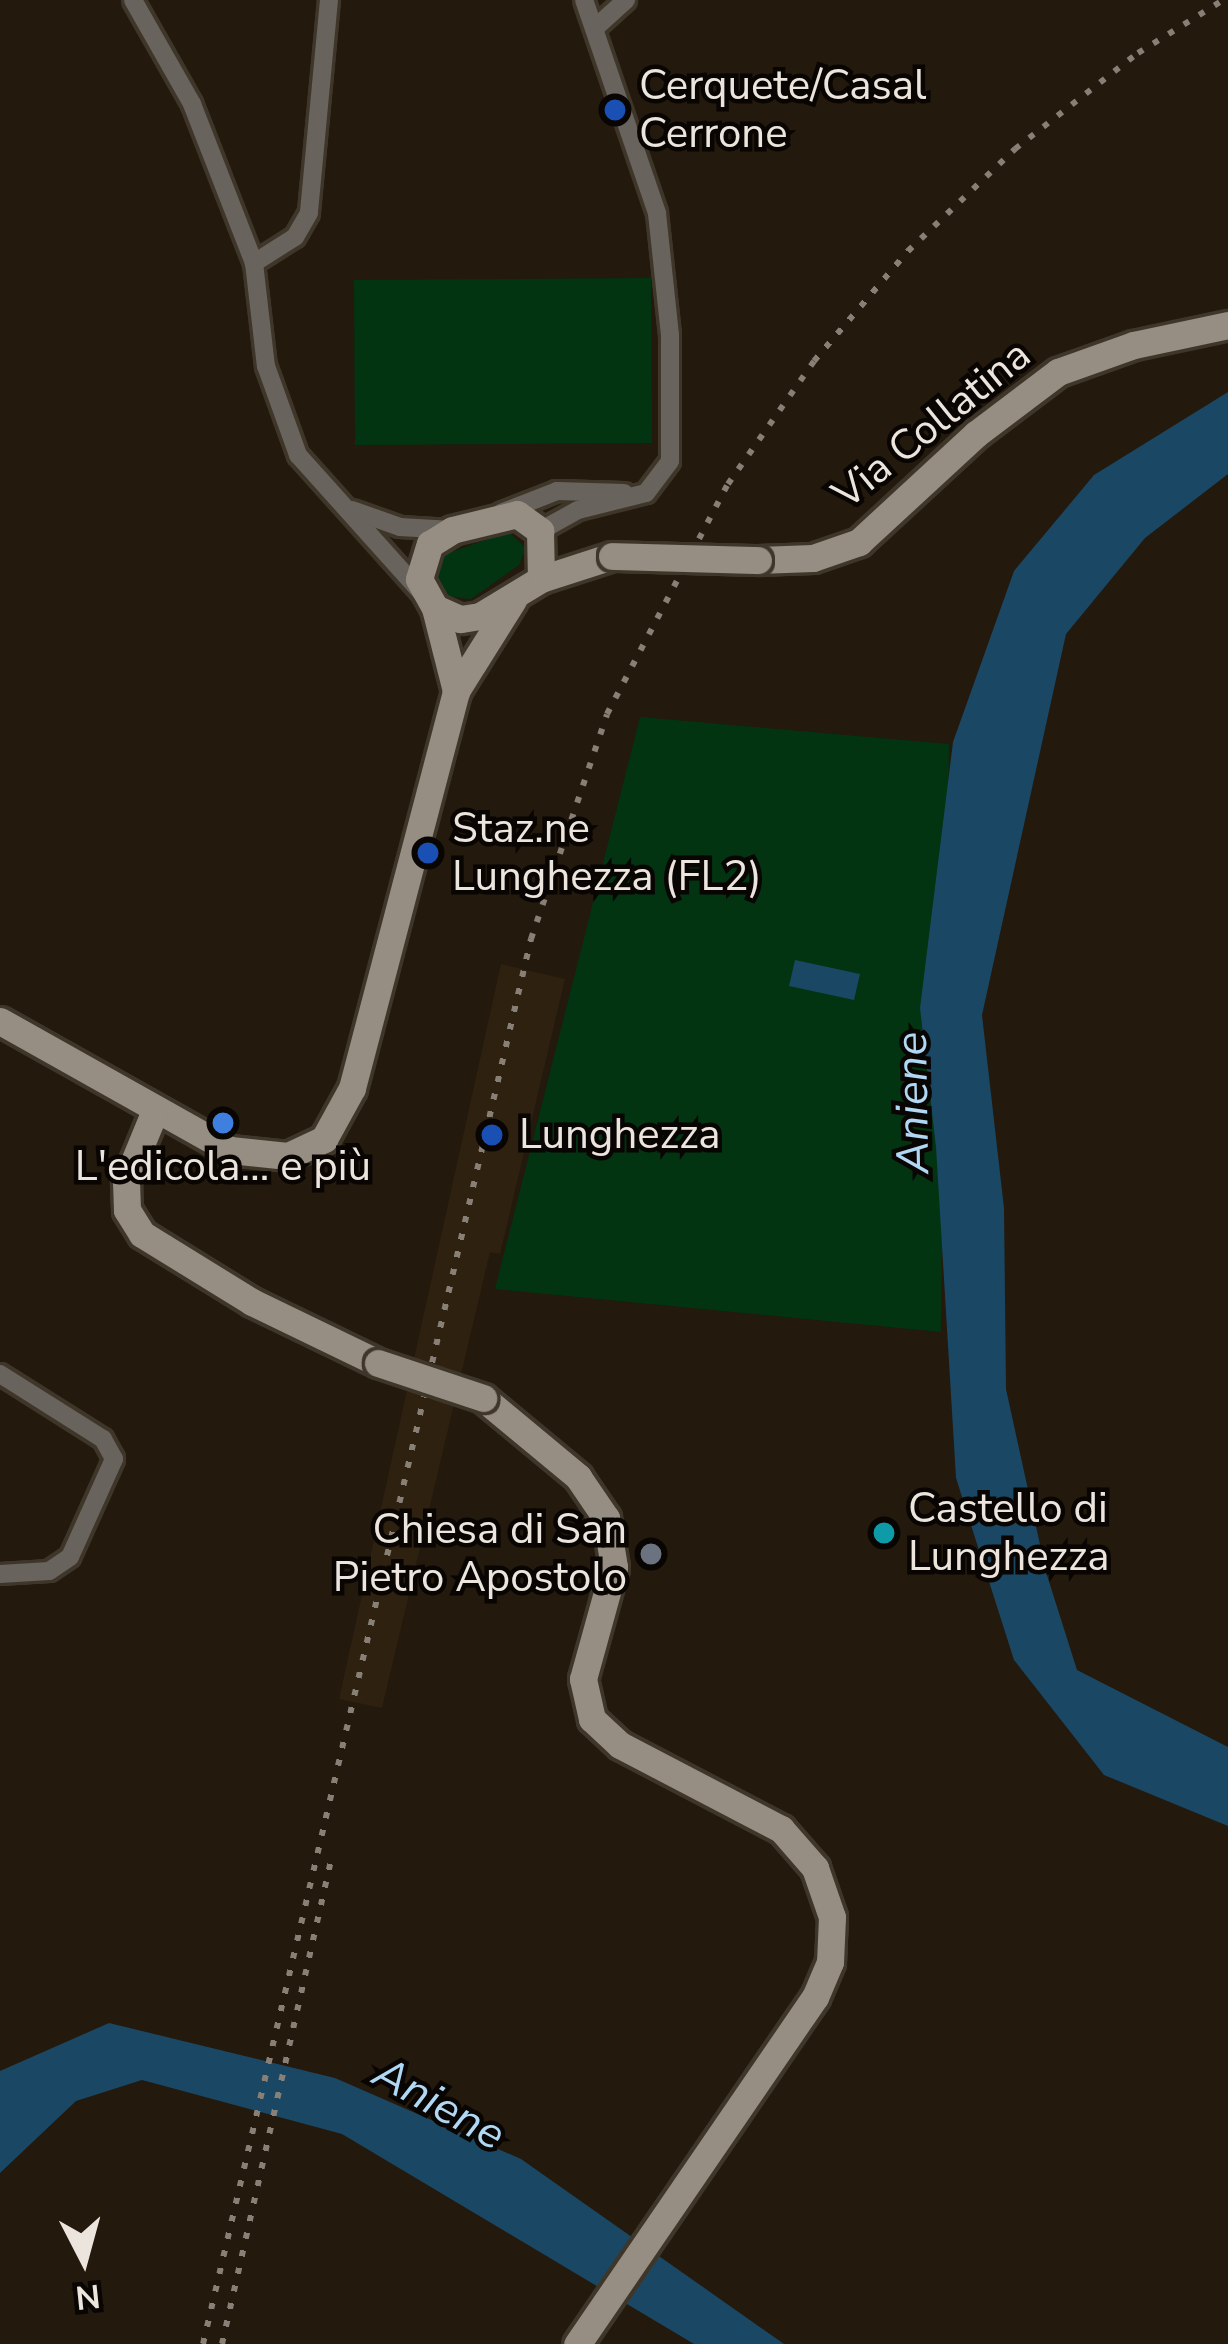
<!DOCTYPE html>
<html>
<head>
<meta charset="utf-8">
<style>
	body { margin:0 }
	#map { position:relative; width:1228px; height:2344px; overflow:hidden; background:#23190d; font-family:"Nunito Sans",sans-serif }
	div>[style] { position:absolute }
	.built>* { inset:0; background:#2f2110 }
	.green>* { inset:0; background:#023412 }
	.water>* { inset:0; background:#1a4763 }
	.roads { filter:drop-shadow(3px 0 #3f362a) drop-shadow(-3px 0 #3f362a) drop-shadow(0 3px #3f362a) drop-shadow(0 -3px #3f362a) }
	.street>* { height:18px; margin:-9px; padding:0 9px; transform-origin:9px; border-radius:9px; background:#69635d }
	.secondary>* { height:27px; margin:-13.5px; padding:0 13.5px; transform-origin:13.5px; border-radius:13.5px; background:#968d83 }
	.rail>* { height:6px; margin-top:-3px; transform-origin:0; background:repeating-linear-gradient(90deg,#888076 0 6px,transparent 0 18px) }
	.bridges { filter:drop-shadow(3px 0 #3f362a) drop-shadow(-3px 0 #3f362a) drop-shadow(0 3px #3f362a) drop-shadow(0 -3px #3f362a) }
	.secondary-bridge>* { height:27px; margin:-13.5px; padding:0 13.5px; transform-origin:13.5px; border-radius:13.5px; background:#968d83 }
	.dots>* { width:33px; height:33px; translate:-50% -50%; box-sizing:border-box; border:6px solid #090503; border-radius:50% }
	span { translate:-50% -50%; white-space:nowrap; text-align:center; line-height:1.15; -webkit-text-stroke:9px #090503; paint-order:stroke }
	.poi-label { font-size:42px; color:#ece5dd }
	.left { translate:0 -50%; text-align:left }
	.right { translate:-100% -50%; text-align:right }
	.street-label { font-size:42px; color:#ece5dd }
	.water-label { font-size:45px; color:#b0d8f4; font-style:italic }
	.north { position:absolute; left:24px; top:2200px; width:120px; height:120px; -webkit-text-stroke:9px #090503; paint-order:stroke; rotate:174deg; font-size:33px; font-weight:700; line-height:48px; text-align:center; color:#ece5dd }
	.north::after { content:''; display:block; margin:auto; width:42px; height:54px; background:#ece5dd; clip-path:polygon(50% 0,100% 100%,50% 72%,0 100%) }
</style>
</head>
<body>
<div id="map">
	<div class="built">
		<i style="clip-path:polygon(501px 964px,565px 979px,500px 1254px,490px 1252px,382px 1708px,339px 1699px)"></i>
	</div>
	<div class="green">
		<i style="clip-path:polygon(651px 278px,652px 443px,355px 445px,354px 280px)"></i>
		<i style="clip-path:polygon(509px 532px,526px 548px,519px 565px,471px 599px,445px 596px,435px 578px,442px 555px)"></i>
		<i style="clip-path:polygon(640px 717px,949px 744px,941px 1332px,495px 1289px)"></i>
	</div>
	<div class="water">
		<i style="clip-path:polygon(1228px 392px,1228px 474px,1145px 538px,1066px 634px,982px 1015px,1004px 1208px,1006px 1389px,1046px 1572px,1077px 1670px,1228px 1747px,1228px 1826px,1104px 1775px,1014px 1660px,956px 1478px,936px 1147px,920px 1008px,953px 742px,1014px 571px,1094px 475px)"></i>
		<i style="clip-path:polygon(795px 960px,860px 974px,854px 1000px,789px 986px)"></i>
		<i style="clip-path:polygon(109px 2023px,335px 2078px,521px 2159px,784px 2344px,694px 2344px,342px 2134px,142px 2080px,76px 2101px,0 2173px,0 2071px)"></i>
	</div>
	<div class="roads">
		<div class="street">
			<i style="left:133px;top:0;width:120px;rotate:60.4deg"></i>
			<i style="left:192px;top:104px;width:171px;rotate:68.7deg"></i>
			<i style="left:329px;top:0;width:214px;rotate:95.4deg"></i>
			<i style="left:309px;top:213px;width:28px;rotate:120deg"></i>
			<i style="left:295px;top:237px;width:49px;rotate:147.6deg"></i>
			<i style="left:254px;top:263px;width:104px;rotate:83.4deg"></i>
			<i style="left:266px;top:366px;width:95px;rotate:70.2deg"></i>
			<i style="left:298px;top:455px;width:186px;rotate:48.1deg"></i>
			<i style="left:595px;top:28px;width:42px;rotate:-42.1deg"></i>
			<i style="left:352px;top:510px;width:51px;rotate:19.5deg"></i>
			<i style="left:400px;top:527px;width:52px;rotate:3.3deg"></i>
			<i style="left:501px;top:513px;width:60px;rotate:-21.4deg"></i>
			<i style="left:557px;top:491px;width:67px;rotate:1.7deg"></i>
			<i style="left:540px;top:531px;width:43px;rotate:-28.9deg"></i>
			<i style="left:578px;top:510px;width:70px;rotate:-14deg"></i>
			<i style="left:646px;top:493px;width:40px;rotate:-53deg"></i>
			<i style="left:670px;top:461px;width:126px;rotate:-90deg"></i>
			<i style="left:670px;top:335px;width:123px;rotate:-96.1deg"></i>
			<i style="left:657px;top:213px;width:225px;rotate:-108.9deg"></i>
			<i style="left:0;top:1374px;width:122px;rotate:32.3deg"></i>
			<i style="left:103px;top:1439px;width:23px;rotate:61deg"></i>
			<i style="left:114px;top:1459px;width:107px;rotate:114.2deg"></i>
			<i style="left:70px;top:1557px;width:25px;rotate:146deg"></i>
			<i style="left:49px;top:1571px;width:49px;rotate:176.5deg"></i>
		</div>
		<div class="secondary">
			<i style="left:517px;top:514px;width:29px;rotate:36deg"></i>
			<i style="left:540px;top:531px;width:48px;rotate:88.8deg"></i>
			<i style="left:541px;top:579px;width:71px;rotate:148.8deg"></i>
			<i style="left:480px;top:616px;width:20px;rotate:171deg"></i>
			<i style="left:460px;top:619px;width:27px;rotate:-156deg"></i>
			<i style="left:435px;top:608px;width:33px;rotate:-119deg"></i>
			<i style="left:419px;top:579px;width:37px;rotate:-73deg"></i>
			<i style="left:430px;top:544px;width:26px;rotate:-32deg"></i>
			<i style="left:452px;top:530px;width:67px;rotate:-13.8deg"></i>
			<i style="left:758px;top:560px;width:55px;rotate:-2.1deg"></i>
			<i style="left:813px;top:558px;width:49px;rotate:-19.2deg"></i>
			<i style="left:859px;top:542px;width:159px;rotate:-42.7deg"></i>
			<i style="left:976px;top:434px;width:103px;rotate:-37.1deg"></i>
			<i style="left:1058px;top:372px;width:81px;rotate:-19.6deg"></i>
			<i style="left:1134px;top:345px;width:96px;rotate:-12deg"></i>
			<i style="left:541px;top:579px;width:75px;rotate:-17.9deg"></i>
			<i style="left:435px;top:608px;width:86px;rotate:75.8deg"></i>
			<i style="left:0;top:1021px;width:264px;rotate:29.3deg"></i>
			<i style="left:230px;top:1150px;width:58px;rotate:5.9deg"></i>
			<i style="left:288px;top:1156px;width:40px;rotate:-25deg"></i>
			<i style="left:324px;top:1139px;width:58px;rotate:-61.2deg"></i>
			<i style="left:352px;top:1088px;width:410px;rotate:-75.3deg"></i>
			<i style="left:456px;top:691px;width:107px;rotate:-57.9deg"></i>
			<i style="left:154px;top:1113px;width:74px;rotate:112.4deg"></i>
			<i style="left:126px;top:1181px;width:29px;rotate:88deg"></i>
			<i style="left:127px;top:1210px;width:28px;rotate:58deg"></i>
			<i style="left:142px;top:1234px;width:129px;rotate:31.7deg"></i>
			<i style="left:252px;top:1302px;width:140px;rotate:25.8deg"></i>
			<i style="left:483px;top:1398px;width:124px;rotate:39.7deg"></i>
			<i style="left:578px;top:1477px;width:50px;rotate:55.7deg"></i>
			<i style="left:606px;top:1518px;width:50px;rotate:80.7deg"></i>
			<i style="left:614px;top:1567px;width:116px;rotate:105.5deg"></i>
			<i style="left:583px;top:1679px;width:41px;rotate:77.3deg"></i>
			<i style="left:592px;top:1719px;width:38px;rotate:43deg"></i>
			<i style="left:620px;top:1745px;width:182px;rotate:27.6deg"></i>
			<i style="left:781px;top:1829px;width:52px;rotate:48.9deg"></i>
			<i style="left:815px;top:1868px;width:52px;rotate:70.9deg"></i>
			<i style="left:832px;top:1917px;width:45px;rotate:92.5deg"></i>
			<i style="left:830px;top:1962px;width:38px;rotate:113deg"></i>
			<i style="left:815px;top:1997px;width:421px;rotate:124.4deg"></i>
		</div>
	</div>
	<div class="rail">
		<i style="left:203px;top:2344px;width:1443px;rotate:-76.86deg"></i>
		<i style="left:531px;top:939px;width:237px;rotate:-71.3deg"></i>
		<i style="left:607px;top:714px;width:260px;rotate:-62.3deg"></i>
		<i style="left:728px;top:484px;width:150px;rotate:-55deg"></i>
		<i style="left:814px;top:361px;width:145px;rotate:-49.5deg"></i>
		<i style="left:908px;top:251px;width:148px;rotate:-43.6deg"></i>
		<i style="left:1015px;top:149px;width:156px;rotate:-38deg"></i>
		<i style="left:1138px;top:53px;width:100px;rotate:-31.9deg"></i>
		<i style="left:222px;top:2344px;width:499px;rotate:-77.3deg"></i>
	</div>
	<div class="bridges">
		<div class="secondary-bridge">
			<i style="left:612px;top:556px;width:146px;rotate:1.6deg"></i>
			<i style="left:378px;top:1363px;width:111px;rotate:18.4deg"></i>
		</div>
	</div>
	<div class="dots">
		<i style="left:615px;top:110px;background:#1a4fb4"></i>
		<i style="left:428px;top:853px;background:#1a4fb4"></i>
		<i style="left:223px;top:1123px;background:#3f7fe0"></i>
		<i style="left:492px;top:1135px;background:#1a4fb4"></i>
		<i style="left:884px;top:1533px;background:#0f9aa8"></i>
		<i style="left:651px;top:1554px;background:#6b7280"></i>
	</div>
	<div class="poi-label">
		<span class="left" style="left:639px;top:110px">Cerquete/Casal<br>Cerrone</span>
		<span class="left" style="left:452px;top:853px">Staz.ne<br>Lunghezza (FL2)</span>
		<span class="left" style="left:519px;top:1135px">Lunghezza</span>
		<span style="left:223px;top:1167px">L'edicola… e più</span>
		<span class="left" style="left:908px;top:1533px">Castello di<br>Lunghezza</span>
		<span class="right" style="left:627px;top:1554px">Chiesa di San<br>Pietro Apostolo</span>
	</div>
	<div class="street-label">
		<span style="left:932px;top:425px;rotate:-39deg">Via Collatina</span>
	</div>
	<div class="water-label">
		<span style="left:913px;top:1103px;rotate:-91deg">Aniene</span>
		<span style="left:439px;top:2104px;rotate:29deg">Aniene</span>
	</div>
	<div class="north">N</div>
</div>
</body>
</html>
